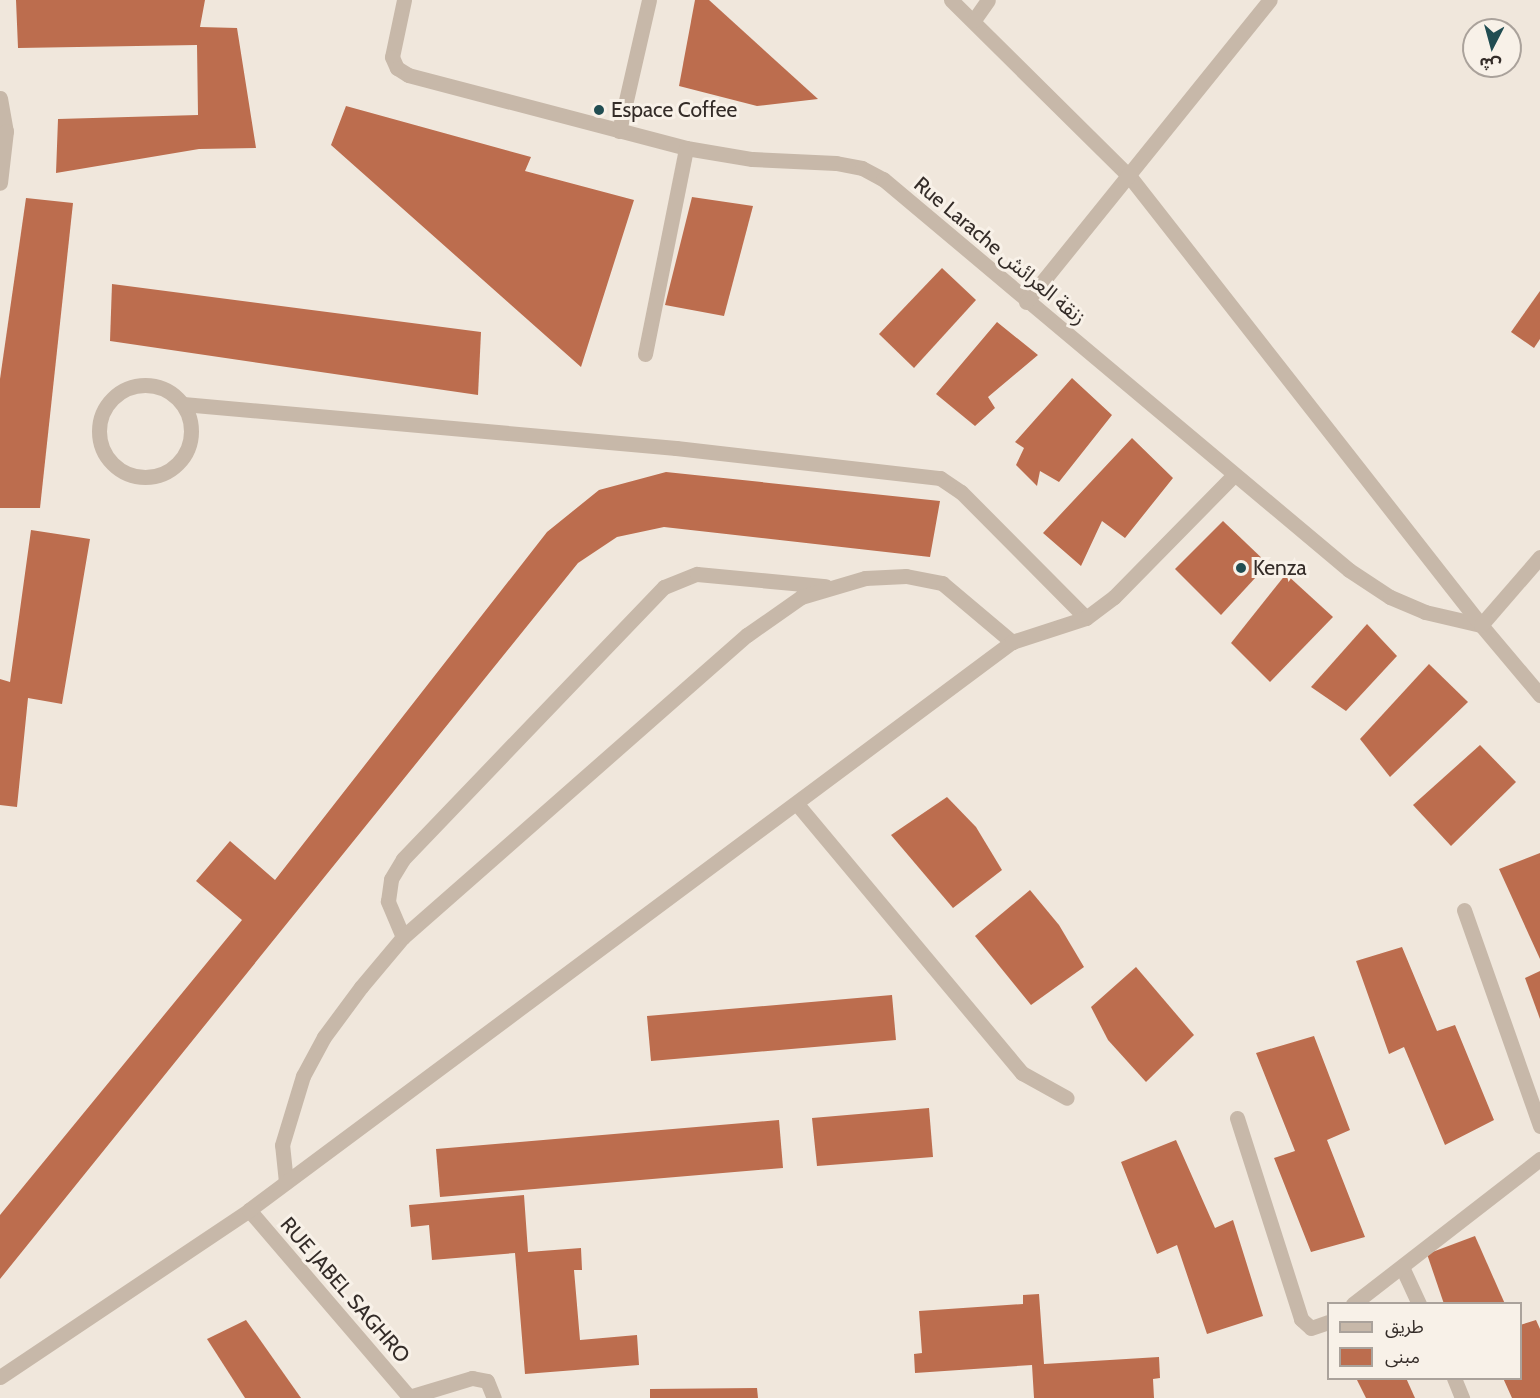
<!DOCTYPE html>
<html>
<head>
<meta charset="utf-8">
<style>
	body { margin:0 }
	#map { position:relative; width:1540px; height:1398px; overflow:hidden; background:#f0e7dc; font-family:Cabin,"Noto Sans Arabic",sans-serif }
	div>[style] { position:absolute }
	.building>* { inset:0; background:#bc6d4e }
	.minor>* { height:15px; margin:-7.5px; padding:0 7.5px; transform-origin:7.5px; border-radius:7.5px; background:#c7b8a9 }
	.minor>.ring { margin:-7.5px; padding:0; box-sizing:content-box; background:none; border:15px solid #c7b8a9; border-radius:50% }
	.dots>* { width:16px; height:16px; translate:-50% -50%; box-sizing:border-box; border:3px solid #f8f1e8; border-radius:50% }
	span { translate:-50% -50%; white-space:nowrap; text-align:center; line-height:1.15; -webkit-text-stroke:6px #f8f1e8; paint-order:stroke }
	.poi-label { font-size:21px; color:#342c28 }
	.left { translate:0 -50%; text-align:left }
	.street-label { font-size:21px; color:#342c28 }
	.legend { position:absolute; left:1327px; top:1302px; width:195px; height:78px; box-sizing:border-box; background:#f8f1e8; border:2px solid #aaa29b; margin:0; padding:8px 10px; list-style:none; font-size:18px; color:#342c28 }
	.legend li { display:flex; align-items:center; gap:12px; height:30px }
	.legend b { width:30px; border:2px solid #aaa29b }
	.north { position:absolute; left:1462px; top:18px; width:60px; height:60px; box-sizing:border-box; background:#f8f1e8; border:2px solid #aaa29b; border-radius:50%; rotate:186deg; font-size:16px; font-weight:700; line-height:24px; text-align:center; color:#342c28 }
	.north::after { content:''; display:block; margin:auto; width:21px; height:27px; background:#214d52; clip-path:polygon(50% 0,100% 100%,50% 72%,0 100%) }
</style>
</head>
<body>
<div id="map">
	<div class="building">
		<i style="clip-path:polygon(16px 0,205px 0,200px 27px,237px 28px,256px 148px,199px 149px,56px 173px,58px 119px,198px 115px,197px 45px,18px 48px)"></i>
		<i style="clip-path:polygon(695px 0,709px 0,818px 99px,757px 106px,679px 86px)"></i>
		<i style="clip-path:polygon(346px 106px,531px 157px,525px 171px,634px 200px,581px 367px,331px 145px)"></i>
		<i style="clip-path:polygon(692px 197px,753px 206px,724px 316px,665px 305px)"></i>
		<i style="clip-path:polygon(26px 198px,73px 203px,40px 508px,0 508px,0 379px)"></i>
		<i style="clip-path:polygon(942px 268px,976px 300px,914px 368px,879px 334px)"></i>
		<i style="clip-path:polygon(112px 284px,481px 332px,478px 395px,110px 341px)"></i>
		<i style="clip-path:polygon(1540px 291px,1540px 339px,1534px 348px,1511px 332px)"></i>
		<i style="clip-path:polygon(997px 322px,1038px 355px,988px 397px,995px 408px,975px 426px,936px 394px)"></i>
		<i style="clip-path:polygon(1072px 378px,1112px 415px,1059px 482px,1040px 471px,1037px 486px,1016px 465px,1024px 448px,1015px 442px)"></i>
		<i style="clip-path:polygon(1132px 438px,1173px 478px,1125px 538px,1102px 521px,1081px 566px,1043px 533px)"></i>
		<i style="clip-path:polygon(666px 472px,940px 501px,930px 557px,664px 527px,617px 537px,578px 563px,0 1279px,0 1215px,242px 920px,196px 881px,230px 841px,275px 880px,547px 532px,599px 490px)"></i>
		<i style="clip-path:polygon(1223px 521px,1268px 564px,1221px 615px,1175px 569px)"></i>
		<i style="clip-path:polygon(31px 530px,90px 539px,62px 704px,28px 698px,17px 807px,0 805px,0 679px,10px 682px)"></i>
		<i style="clip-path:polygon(1286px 574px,1333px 617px,1270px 682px,1231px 643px)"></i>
		<i style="clip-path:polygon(1367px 624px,1397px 656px,1346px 711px,1311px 687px)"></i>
		<i style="clip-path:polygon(1429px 664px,1468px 702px,1390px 777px,1360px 739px)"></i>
		<i style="clip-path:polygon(1480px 745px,1516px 782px,1451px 846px,1413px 805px)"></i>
		<i style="clip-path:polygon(947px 797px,976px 827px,1002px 870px,953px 908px,891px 835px)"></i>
		<i style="clip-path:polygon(1540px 853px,1540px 959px,1499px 869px)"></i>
		<i style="clip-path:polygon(1030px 890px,1059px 925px,1084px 967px,1031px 1005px,975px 936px)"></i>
		<i style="clip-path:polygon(1402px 947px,1437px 1031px,1455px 1025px,1494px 1120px,1445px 1145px,1404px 1047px,1389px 1054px,1356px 961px)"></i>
		<i style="clip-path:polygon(1136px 967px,1194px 1035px,1146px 1082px,1108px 1040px,1091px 1007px)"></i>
		<i style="clip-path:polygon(1540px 971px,1540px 1019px,1525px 978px)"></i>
		<i style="clip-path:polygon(892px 995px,896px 1040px,651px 1061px,647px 1016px)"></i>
		<i style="clip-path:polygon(1314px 1036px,1350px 1130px,1327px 1140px,1365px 1237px,1311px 1252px,1274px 1158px,1295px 1151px,1256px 1053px)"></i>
		<i style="clip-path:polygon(929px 1108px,933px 1157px,817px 1166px,812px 1118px)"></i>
		<i style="clip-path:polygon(779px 1120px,783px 1168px,440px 1197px,436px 1149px)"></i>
		<i style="clip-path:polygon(1176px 1140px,1215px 1228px,1233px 1220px,1263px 1316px,1207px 1334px,1177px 1245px,1157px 1254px,1121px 1162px)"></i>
		<i style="clip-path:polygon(524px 1195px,528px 1252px,581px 1248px,582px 1270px,574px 1270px,580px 1340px,637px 1335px,639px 1365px,525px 1374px,515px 1253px,432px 1260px,429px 1225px,411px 1227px,409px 1205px)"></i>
		<i style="clip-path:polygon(1475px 1236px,1505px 1304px,1444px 1304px,1427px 1254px)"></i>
		<i style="clip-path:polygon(1039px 1294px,1044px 1364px,1159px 1357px,1160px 1378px,1153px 1379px,1154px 1398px,1034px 1398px,1032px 1365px,915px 1373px,914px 1354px,922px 1353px,919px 1311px,1023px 1304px,1023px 1295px)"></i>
		<i style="clip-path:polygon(246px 1320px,301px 1398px,245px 1398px,207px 1339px)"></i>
		<i style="clip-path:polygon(1536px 1320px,1540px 1329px,1540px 1398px,1512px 1398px,1503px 1378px,1520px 1378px,1520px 1325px)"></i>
		<i style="clip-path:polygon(1356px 1378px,1406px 1378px,1415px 1398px,1366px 1398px)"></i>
		<i style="clip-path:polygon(757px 1388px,758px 1398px,650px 1398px,650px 1389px)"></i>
	</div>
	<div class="minor">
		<i style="left:404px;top:0;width:58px;rotate:101.9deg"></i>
		<i style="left:392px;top:57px;width:12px;rotate:66deg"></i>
		<i style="left:397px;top:68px;width:13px;rotate:32deg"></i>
		<i style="left:408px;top:75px;width:287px;rotate:14.7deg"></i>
		<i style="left:686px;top:148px;width:67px;rotate:9.5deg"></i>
		<i style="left:752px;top:159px;width:84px;rotate:2.7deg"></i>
		<i style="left:836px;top:163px;width:26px;rotate:11deg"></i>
		<i style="left:862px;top:168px;width:24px;rotate:28deg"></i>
		<i style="left:883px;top:179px;width:608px;rotate:40deg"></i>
		<i style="left:1349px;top:570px;width:49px;rotate:33.4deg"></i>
		<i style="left:1390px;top:597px;width:38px;rotate:23deg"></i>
		<i style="left:1425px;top:612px;width:57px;rotate:13.1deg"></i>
		<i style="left:1481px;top:625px;width:92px;rotate:49.9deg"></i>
		<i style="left:951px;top:0;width:252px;rotate:44.7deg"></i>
		<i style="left:1130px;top:177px;width:569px;rotate:51.92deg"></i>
		<i style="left:1481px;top:625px;width:90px;rotate:-49.1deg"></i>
		<i style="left:974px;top:20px;width:24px;rotate:-55deg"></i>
		<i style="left:0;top:98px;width:34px;rotate:80deg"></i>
		<i style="left:6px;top:131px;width:52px;rotate:96.6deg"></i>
		<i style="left:619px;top:131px;width:134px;rotate:-77.1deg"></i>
		<i style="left:1026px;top:302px;width:388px;rotate:-51.1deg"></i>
		<i style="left:645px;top:354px;width:210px;rotate:-78.7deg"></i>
		<i class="ring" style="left:99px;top:385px;width:77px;height:77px"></i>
		<i style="left:183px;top:404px;width:495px;rotate:5.1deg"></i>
		<i style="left:676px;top:448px;width:266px;rotate:6.5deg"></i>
		<i style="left:940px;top:478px;width:25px;rotate:34deg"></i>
		<i style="left:961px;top:492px;width:177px;rotate:45.2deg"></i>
		<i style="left:797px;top:804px;width:351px;rotate:50.1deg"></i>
		<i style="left:1022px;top:1073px;width:51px;rotate:29.1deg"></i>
		<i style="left:1464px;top:910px;width:229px;rotate:70.6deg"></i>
		<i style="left:403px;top:937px;width:39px;rotate:-113deg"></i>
		<i style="left:388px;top:901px;width:22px;rotate:-82deg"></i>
		<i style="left:391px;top:879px;width:23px;rotate:-59deg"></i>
		<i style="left:403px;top:859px;width:377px;rotate:-46.2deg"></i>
		<i style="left:664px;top:587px;width:35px;rotate:-22deg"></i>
		<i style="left:697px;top:574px;width:129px;rotate:5.4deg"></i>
		<i style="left:1237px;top:1118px;width:211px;rotate:72.3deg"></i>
		<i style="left:1301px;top:1319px;width:13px;rotate:42deg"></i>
		<i style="left:1311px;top:1328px;width:18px;rotate:-19deg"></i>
		<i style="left:286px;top:1182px;width:37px;rotate:-96deg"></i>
		<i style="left:282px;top:1145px;width:72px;rotate:-73.1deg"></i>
		<i style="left:303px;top:1076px;width:44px;rotate:-61.7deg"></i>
		<i style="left:324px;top:1037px;width:62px;rotate:-53.5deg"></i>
		<i style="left:361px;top:987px;width:65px;rotate:-50deg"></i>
		<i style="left:403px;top:937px;width:458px;rotate:-41.3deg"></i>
		<i style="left:747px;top:635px;width:66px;rotate:-35.1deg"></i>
		<i style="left:801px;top:597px;width:67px;rotate:-16.5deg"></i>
		<i style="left:865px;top:578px;width:41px;rotate:-2.8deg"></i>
		<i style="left:906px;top:576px;width:37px;rotate:11deg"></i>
		<i style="left:942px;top:583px;width:92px;rotate:40.1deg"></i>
		<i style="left:249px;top:1210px;width:248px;rotate:49.4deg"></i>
		<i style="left:1402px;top:1267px;width:41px;rotate:65.3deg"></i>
		<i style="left:1353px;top:1304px;width:237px;rotate:-37.8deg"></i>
		<i style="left:0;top:1377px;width:300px;rotate:-33.8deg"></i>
		<i style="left:249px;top:1210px;width:951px;rotate:-36.67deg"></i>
		<i style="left:1012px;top:642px;width:78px;rotate:-18deg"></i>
		<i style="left:1086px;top:618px;width:35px;rotate:-37deg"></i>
		<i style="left:1114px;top:597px;width:170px;rotate:-45.5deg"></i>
		<i style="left:1454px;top:1378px;width:22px;rotate:68deg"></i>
		<i style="left:409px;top:1397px;width:66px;rotate:-16.8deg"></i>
		<i style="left:472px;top:1378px;width:15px;rotate:11deg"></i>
		<i style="left:487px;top:1381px;width:18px;rotate:68deg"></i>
	</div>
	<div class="dots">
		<i style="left:599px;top:110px;background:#214d52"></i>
		<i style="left:1241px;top:568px;background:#214d52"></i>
	</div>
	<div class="poi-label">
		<span class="left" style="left:611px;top:110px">Espace Coffee</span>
		<span class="left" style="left:1253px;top:568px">Kenza</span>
	</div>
	<div class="street-label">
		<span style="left:1000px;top:251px;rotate:40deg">Rue Larache زنقة العرائش</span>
		<span style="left:345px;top:1290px;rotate:49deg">RUE JABEL SAGHRO</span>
	</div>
	<ul class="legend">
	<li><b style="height:8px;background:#c7b8a9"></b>طريق</li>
	<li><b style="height:16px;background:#bc6d4e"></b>مبنى</li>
	</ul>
	<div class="north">ش</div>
</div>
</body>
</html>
